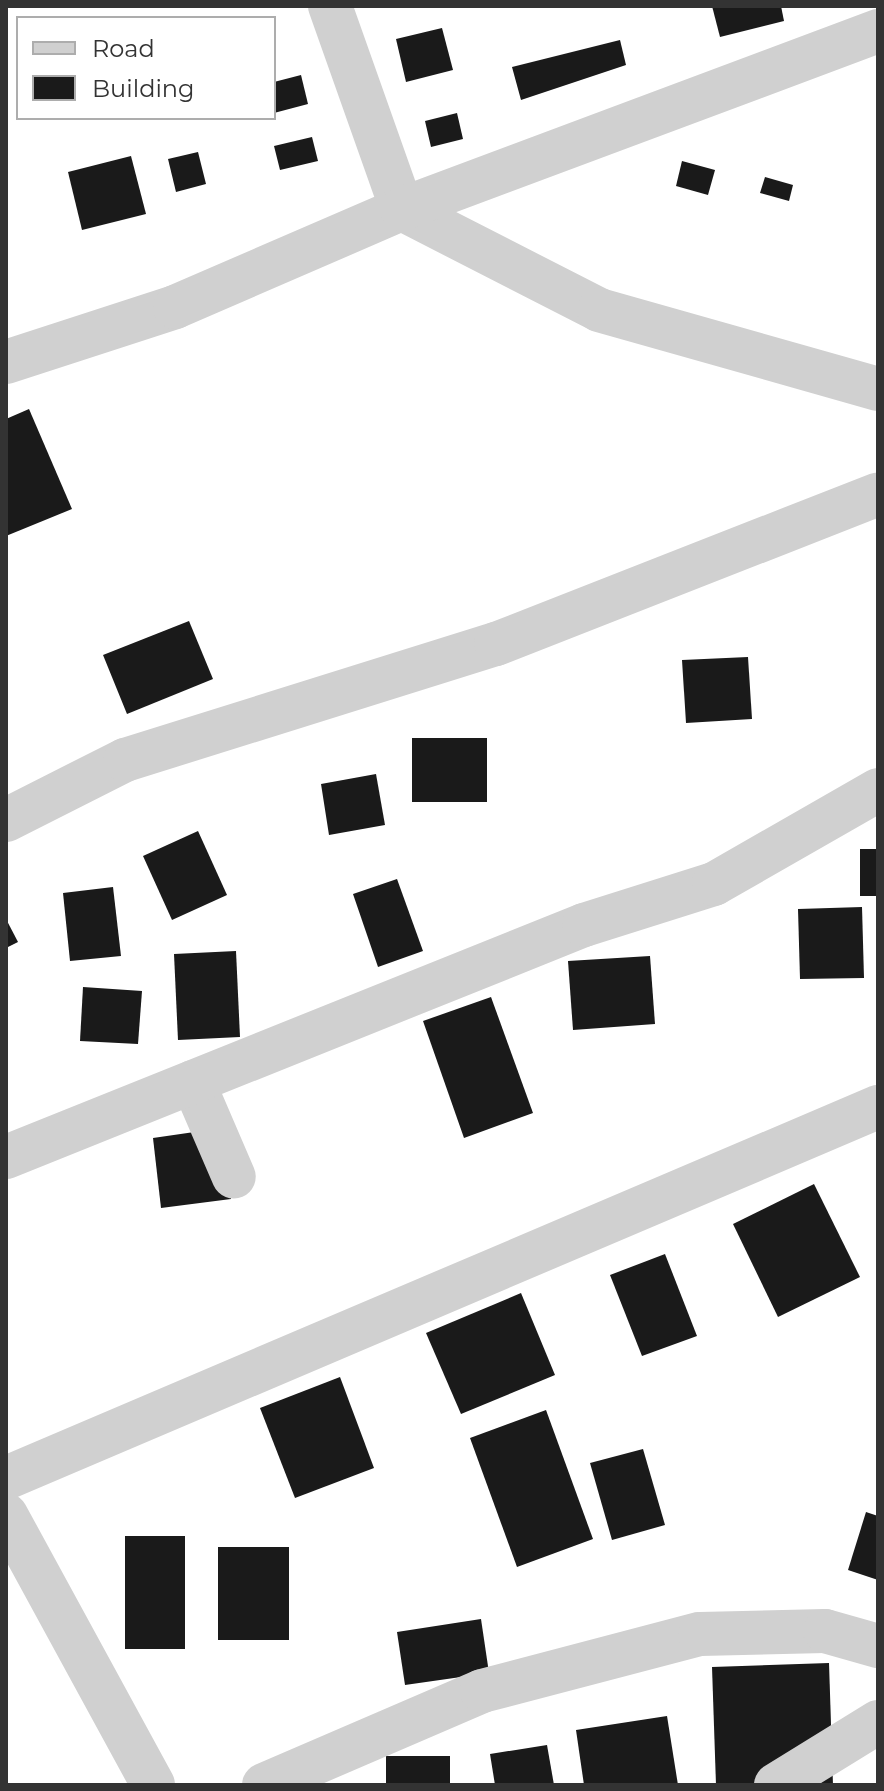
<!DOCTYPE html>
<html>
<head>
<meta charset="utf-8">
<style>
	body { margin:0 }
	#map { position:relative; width:884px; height:1791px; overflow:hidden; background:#fff; font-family:Montserrat,sans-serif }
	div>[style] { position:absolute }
	.building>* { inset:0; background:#1a1a1a }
	.minor>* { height:44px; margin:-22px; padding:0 22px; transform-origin:22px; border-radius:22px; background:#d0d0d0 }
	span { translate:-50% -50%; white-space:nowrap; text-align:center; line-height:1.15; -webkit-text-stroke:8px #fff; paint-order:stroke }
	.frame { position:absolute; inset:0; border:8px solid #333; pointer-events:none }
	.legend { position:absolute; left:16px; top:16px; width:260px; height:104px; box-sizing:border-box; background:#fff; border:2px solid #adadad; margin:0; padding:10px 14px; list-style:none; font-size:24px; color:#333 }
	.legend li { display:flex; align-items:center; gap:16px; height:40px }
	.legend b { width:40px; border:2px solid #adadad }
</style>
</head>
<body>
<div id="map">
	<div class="building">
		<i style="clip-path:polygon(712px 6px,781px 6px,784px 21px,720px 37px)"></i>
		<i style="clip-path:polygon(442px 28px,453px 70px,406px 82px,396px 39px)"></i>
		<i style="clip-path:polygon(620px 40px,626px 65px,521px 100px,512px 67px)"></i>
		<i style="clip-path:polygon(301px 75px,308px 104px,274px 113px,274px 82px)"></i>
		<i style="clip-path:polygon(457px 113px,463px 139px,431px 147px,425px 121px)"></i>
		<i style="clip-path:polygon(312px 137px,318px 161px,280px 170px,274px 146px)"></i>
		<i style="clip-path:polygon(198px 152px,206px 184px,176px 192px,168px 159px)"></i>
		<i style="clip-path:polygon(131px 156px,146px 214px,82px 230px,68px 172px)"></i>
		<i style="clip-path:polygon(682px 161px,715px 170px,708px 195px,676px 186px)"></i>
		<i style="clip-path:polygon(765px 177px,793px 185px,789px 201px,760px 193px)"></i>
		<i style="clip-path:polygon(29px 409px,72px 509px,6px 536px,6px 419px)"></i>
		<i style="clip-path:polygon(189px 621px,213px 679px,127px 714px,103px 655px)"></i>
		<i style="clip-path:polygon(748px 657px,752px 719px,686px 723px,682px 660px)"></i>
		<i style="clip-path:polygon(412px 738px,487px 738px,487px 802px,412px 802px)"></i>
		<i style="clip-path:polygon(376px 774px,385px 825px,329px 835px,321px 784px)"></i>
		<i style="clip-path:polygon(198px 831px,227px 895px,172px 920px,143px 856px)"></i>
		<i style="clip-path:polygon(860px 849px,878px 849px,878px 896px,860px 896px)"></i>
		<i style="clip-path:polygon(397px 879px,423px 951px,378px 967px,353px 894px)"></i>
		<i style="clip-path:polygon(113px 887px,121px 956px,70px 961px,63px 893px)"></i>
		<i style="clip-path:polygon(862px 907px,864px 978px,800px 979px,798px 909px)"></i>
		<i style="clip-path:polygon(6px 919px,18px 942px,6px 948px)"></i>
		<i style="clip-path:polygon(236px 951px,240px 1037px,178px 1040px,174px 954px)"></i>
		<i style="clip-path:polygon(650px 956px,655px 1024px,573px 1030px,568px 961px)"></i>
		<i style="clip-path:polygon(83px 987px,142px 991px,138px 1044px,80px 1041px)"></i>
		<i style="clip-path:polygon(491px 997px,533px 1113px,464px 1138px,423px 1021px)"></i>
		<i style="clip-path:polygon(222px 1128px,231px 1199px,161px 1208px,153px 1138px)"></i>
		<i style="clip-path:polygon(814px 1184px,860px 1277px,778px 1317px,733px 1224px)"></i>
		<i style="clip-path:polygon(665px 1254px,697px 1336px,642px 1356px,610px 1275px)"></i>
		<i style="clip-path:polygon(521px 1293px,555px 1375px,461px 1414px,426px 1333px)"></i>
		<i style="clip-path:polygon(340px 1377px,374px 1468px,295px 1498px,260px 1408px)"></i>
		<i style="clip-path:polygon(546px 1410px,593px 1539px,517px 1567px,470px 1438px)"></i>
		<i style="clip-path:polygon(643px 1449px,665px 1525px,612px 1540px,590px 1463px)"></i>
		<i style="clip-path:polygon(866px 1512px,878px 1516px,878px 1580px,848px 1570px)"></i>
		<i style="clip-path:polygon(125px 1536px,185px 1536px,185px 1649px,125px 1649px)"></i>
		<i style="clip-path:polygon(218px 1547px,289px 1547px,289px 1640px,218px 1640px)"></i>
		<i style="clip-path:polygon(481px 1619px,489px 1673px,405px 1685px,397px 1632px)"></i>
		<i style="clip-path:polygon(829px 1663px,833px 1785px,716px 1785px,712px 1667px)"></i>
		<i style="clip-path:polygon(667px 1716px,678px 1785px,584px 1785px,576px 1730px)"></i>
		<i style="clip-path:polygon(547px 1745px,554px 1785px,495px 1785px,490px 1754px)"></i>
		<i style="clip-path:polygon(386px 1756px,450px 1756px,450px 1785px,386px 1785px)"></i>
	</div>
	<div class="minor">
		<i style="left:330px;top:6px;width:215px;rotate:70.5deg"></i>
		<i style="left:402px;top:209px;width:221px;rotate:27.1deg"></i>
		<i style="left:599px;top:310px;width:290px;rotate:15.8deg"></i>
		<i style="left:6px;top:362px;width:178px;rotate:-18deg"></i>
		<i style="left:175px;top:307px;width:247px;rotate:-23.4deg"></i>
		<i style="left:402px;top:209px;width:508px;rotate:-20.5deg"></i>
		<i style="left:6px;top:820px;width:133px;rotate:-26.8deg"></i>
		<i style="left:125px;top:760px;width:389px;rotate:-17.4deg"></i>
		<i style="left:496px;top:644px;width:410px;rotate:-21.4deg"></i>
		<i style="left:193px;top:1082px;width:103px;rotate:66.7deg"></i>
		<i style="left:6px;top:1157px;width:623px;rotate:-21.87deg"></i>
		<i style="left:584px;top:925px;width:136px;rotate:-17.5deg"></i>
		<i style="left:714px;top:884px;width:189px;rotate:-29.8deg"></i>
		<i style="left:6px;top:1478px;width:948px;rotate:-23.05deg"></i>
		<i style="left:6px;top:1515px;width:307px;rotate:61.4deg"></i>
		<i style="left:264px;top:1785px;width:237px;rotate:-23.3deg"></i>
		<i style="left:482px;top:1691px;width:225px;rotate:-14.7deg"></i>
		<i style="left:700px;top:1634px;width:125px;rotate:-1.4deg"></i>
		<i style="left:825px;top:1631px;width:55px;rotate:15.8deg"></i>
		<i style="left:776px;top:1785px;width:120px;rotate:-31.7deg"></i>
	</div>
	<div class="frame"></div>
	<ul class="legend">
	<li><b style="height:10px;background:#d0d0d0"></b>Road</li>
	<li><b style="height:22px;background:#1a1a1a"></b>Building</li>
	</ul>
</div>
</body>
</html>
